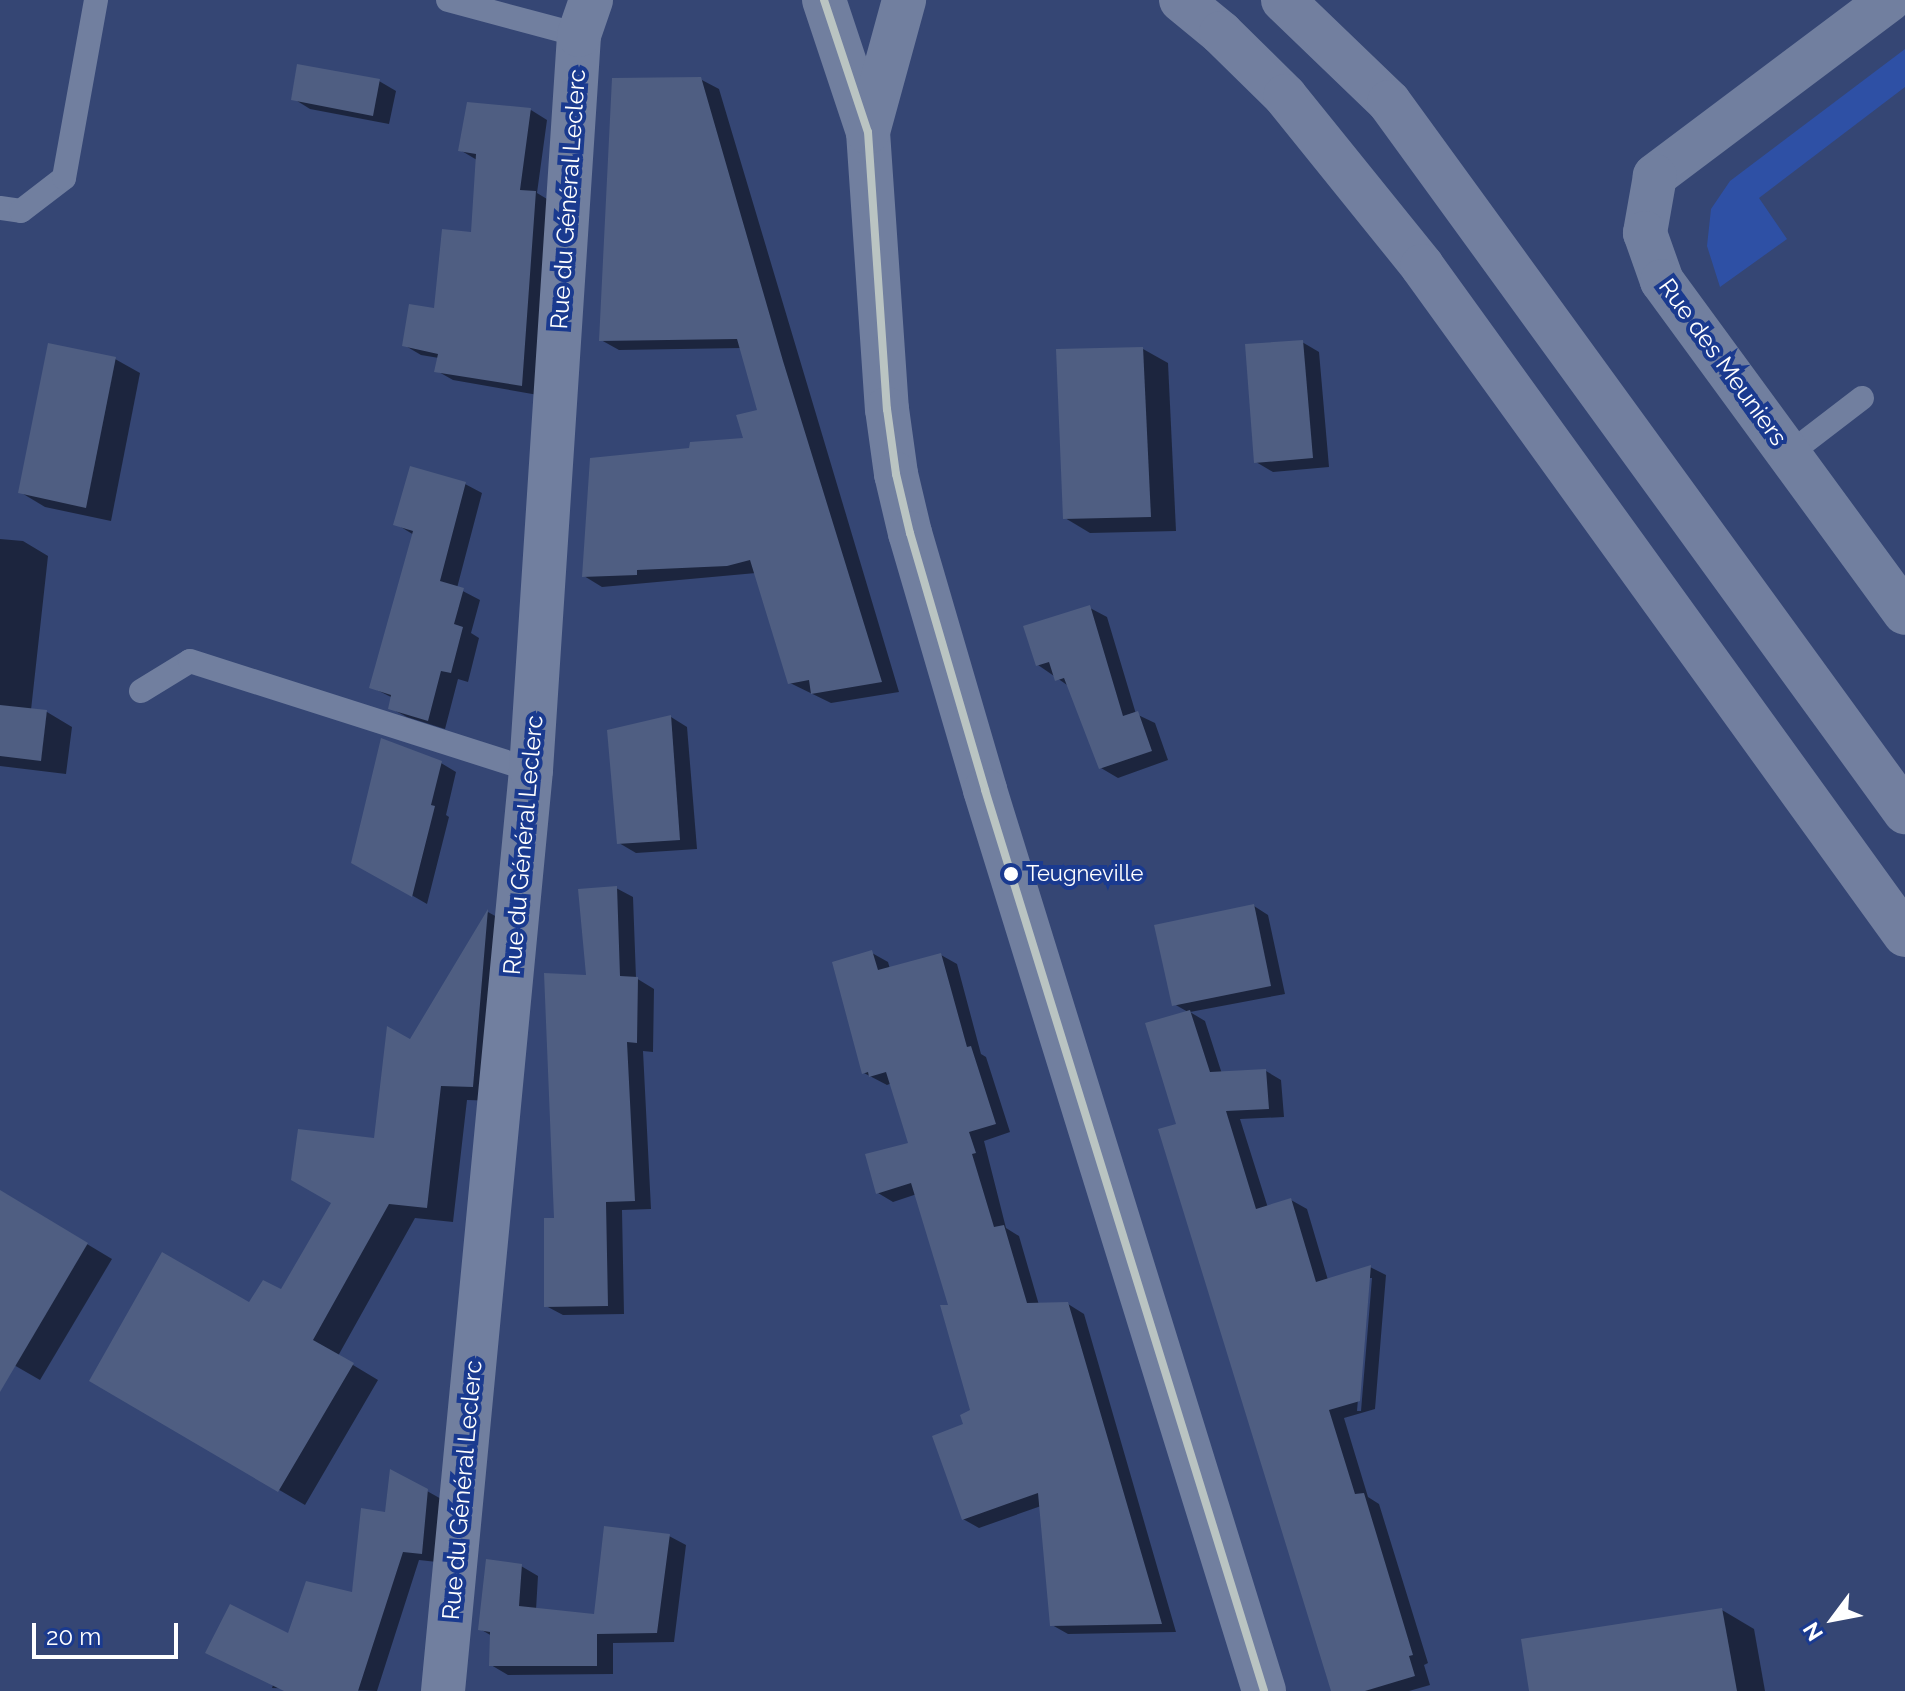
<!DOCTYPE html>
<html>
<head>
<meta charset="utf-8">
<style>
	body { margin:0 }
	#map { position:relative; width:1905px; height:1691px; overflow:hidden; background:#354674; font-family:Raleway,sans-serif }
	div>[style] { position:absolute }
	.green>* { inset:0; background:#2e50a5 }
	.shadow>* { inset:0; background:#0007 }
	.building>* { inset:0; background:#4f5e82 }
	.lane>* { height:24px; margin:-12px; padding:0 12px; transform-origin:12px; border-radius:12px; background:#717f9f }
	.street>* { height:44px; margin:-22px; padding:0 22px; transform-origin:22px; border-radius:22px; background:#717f9f }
	.highway>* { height:44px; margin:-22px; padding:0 22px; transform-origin:22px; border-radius:22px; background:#727f9f }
	.bus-1>* { height:8px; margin:-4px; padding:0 4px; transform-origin:4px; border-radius:4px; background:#bac4c2 }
	.dots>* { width:22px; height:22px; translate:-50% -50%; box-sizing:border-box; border:4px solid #1a3a8f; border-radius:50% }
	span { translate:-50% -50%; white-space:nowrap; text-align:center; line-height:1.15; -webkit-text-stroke:8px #1a3a8f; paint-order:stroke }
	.bus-label { font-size:22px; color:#fff }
	.left { translate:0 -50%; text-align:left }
	.street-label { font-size:24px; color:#fff }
	.north { position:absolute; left:1793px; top:1579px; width:80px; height:80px; -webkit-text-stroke:6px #1a3a8f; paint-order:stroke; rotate:238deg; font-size:22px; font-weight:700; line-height:32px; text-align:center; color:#fff }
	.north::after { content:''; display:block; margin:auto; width:28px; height:36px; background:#fff; clip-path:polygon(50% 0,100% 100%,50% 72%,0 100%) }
	.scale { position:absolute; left:32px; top:1623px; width:146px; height:36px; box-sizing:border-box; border:4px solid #fff; border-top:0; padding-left:10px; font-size:24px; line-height:28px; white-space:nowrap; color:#fff; -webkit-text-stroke:6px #1a3a8f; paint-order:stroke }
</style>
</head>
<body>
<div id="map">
	<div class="green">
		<i style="clip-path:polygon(1905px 49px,1905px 87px,1759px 198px,1787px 239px,1720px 287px,1707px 246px,1711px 209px,1730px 181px)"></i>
	</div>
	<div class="shadow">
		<i style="clip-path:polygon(700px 79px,719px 89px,899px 692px,831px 703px,790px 683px,756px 573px,602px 587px,584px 576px,690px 450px,745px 439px,760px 412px,742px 348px,619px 350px,601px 340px)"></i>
		<i style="clip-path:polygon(379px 81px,396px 91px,389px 124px,310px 109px,294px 99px)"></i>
		<i style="clip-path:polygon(531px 110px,547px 120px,537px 193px,552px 202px,538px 395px,453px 380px,437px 371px,439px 358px,421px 355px,404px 345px,435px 310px,473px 234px,477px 160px,460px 150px)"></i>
		<i style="clip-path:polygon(1302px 342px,1319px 352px,1329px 467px,1273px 472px,1256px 462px)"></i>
		<i style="clip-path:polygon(1143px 349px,1168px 363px,1176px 531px,1090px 533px,1065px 518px)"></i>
		<i style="clip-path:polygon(115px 359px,140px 373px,111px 521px,45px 507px,20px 492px)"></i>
		<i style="clip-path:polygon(465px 484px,482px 493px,457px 588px,480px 600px,471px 633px,479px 638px,468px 682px,458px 679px,445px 729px,407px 717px,390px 708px,393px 698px,371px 687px,414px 535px,396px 524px)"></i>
		<i style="clip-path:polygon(0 539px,23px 541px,48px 556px,31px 710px,47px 712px,72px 727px,66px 774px,0 766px)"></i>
		<i style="clip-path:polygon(1090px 608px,1107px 617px,1136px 714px,1155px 723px,1168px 760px,1118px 778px,1101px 768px,1070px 687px,1038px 665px)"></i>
		<i style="clip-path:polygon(671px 717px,687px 727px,697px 849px,636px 853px,619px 843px)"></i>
		<i style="clip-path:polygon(441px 763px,456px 772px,446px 815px,449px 817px,427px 904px,354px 862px)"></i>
		<i style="clip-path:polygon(616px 888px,633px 897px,636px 978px,654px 989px,653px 1052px,643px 1051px,651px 1209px,622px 1210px,624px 1314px,563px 1315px,546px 1306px,557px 1220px,588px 977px)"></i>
		<i style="clip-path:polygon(evenodd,1254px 906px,1268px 915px,1285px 994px,1190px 1012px,1205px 1021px,1222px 1074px,1266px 1071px,1281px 1080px,1284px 1117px,1240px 1119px,1268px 1208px,1291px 1200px,1307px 1209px,1328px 1280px,1370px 1267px,1386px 1275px,1375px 1409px,1344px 1418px,1368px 1497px,1379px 1504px,1428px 1663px,1424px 1665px,1430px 1685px,1409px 1691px,1333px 1691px,1179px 1125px,1188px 1012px,1174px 1004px,1254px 906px,1368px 1278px,1372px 1278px,1361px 1411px,1357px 1411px,1368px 1278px)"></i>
		<i style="clip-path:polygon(488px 912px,513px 926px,499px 1101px,467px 1100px,453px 1222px,415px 1218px,338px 1356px,378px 1380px,305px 1505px,92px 1381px,282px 1292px,375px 1140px,411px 1042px)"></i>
		<i style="clip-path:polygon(872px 953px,888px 962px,890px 969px,941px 955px,957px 964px,981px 1054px,986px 1057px,1010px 1132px,984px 1141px,1006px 1228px,1019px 1236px,1039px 1305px,1068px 1304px,1084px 1314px,1176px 1632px,1068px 1634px,1052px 1625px,1041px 1506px,979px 1528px,963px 1519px,966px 1425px,973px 1411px,951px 1307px,917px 1194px,893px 1202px,878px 1193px,911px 1144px,892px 1083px,887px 1085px,864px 1073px)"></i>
		<i style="clip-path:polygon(0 1192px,112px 1259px,40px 1380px,0 1357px)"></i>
		<i style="clip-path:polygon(427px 1491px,443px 1500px,437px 1562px,419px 1560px,377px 1691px,272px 1688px,289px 1636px,353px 1595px,386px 1514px)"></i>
		<i style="clip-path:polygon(669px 1536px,686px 1545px,674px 1642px,613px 1643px,613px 1674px,508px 1675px,491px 1665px,492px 1636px,480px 1629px,521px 1566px,538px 1576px,536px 1610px,595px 1617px)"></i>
		<i style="clip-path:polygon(1722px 1610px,1754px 1629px,1765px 1691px,1531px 1691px)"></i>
	</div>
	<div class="building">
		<i style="clip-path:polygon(297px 64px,380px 79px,373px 116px,291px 100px)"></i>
		<i style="clip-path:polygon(701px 77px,783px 361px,882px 682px,811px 694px,809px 680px,788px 684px,750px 560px,727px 566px,637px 570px,637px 575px,582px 577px,590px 458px,689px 448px,690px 442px,743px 438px,736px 415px,757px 410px,737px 339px,599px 341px,612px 78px)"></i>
		<i style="clip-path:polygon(467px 102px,531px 108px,520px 190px,536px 191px,522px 386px,434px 372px,438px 354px,402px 346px,409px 304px,434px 308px,442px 229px,471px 232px,476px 154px,458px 151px)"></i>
		<i style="clip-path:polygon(1303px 340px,1313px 458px,1254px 463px,1245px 344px)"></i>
		<i style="clip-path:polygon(48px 343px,116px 357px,86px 508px,18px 493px)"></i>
		<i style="clip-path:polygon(1143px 347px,1151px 517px,1063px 519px,1056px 349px)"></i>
		<i style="clip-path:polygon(410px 466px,466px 482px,440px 581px,464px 588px,454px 624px,463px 627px,451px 673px,441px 671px,428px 721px,388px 709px,391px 695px,369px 688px,413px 531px,393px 525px)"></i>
		<i style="clip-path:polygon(1090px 605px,1123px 716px,1138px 711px,1152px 751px,1099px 769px,1064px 678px,1055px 681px,1049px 662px,1036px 666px,1023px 626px)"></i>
		<i style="clip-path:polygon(0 705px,47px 710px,41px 761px,0 756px)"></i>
		<i style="clip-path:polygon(671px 715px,680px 840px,617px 844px,607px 730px)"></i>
		<i style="clip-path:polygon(381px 738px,442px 761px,431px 805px,435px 806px,412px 897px,351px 863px)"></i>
		<i style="clip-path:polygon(617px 886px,620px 976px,638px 977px,637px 1043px,627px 1042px,635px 1201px,606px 1202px,608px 1306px,544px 1307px,544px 1218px,554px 1218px,544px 973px,586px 975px,578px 889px)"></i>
		<i style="clip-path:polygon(1254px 904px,1271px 986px,1172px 1006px,1154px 925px)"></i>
		<i style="clip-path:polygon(488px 909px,473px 1087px,441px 1086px,427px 1208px,389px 1204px,313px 1340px,354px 1363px,278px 1492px,89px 1381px,162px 1252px,249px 1302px,263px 1280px,281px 1289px,331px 1203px,291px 1180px,298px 1129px,374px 1138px,387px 1026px,410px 1039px)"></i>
		<i style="clip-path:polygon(872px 950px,878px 970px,941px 953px,967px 1047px,971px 1046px,996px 1124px,969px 1132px,976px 1153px,972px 1154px,994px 1227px,1004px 1225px,1027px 1303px,1068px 1302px,1162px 1624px,1050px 1626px,1038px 1493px,962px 1520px,932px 1436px,963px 1424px,960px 1415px,970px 1410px,940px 1305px,948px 1305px,911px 1183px,876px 1194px,865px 1154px,908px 1143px,886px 1072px,869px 1077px,868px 1072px,862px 1074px,832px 962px)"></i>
		<i style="clip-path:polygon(1190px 1010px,1210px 1072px,1266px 1069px,1269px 1109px,1226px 1111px,1256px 1209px,1291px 1198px,1316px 1282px,1371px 1265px,1360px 1401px,1329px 1410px,1355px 1494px,1364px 1493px,1413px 1655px,1409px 1656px,1415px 1676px,1365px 1691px,1331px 1691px,1158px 1129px,1176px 1124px,1145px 1023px)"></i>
		<i style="clip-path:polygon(0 1190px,88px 1243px,0 1392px)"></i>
		<i style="clip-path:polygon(390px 1469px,428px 1489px,422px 1554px,403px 1552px,358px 1691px,284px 1691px,205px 1653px,230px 1604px,288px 1633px,306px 1581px,352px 1592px,361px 1508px,385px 1512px)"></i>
		<i style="clip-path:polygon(604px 1526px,670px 1534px,657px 1633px,597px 1634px,597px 1666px,489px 1666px,490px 1632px,478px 1630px,486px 1559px,522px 1564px,519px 1606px,594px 1614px)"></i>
		<i style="clip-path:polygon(1722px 1608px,1737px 1691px,1529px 1691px,1521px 1639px)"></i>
	</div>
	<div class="lane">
		<i style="left:448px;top:0;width:136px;rotate:15deg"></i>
		<i style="left:0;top:208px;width:21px;rotate:8deg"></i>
		<i style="left:21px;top:211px;width:54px;rotate:-37.5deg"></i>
		<i style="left:64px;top:178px;width:181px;rotate:-79.8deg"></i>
		<i style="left:1789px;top:454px;width:92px;rotate:-37.5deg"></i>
		<i style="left:141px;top:691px;width:57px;rotate:-31.5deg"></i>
		<i style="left:190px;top:661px;width:358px;rotate:17.7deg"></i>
	</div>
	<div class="street">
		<i style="left:824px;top:0;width:139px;rotate:71.6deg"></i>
		<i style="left:868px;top:132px;width:278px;rotate:86.1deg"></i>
		<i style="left:887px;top:409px;width:66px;rotate:82.1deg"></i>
		<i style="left:896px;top:474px;width:61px;rotate:76.7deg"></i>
		<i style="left:910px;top:533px;width:268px;rotate:73.7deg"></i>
		<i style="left:985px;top:790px;width:943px;rotate:72.79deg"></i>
		<i style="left:1889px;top:0;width:293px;rotate:143.1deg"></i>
		<i style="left:1655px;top:176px;width:58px;rotate:100deg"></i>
		<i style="left:1645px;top:233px;width:51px;rotate:70.5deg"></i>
		<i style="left:1662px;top:281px;width:411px;rotate:53.8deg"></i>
		<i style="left:868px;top:132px;width:137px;rotate:-74.7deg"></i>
		<i style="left:443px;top:1691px;width:925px;rotate:-84.54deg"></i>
		<i style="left:531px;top:770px;width:737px;rotate:-86.26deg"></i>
		<i style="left:579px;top:35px;width:37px;rotate:-71deg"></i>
	</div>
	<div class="highway">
		<i style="left:1181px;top:0;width:52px;rotate:39.5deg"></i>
		<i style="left:1221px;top:33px;width:90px;rotate:44.5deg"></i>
		<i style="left:1285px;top:96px;width:218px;rotate:51.1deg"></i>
		<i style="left:1422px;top:266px;width:825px;rotate:54.17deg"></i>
		<i style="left:1283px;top:0;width:147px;rotate:43.9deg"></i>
		<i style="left:1389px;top:102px;width:878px;rotate:53.99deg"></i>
	</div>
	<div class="bus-1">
		<i style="left:824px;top:0;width:139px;rotate:71.6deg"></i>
		<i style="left:868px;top:132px;width:278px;rotate:86.1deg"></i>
		<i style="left:887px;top:409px;width:66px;rotate:82.1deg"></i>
		<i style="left:896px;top:474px;width:61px;rotate:76.7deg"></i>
		<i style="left:910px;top:533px;width:268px;rotate:73.7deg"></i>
		<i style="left:985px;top:790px;width:943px;rotate:72.79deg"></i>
	</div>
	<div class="dots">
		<i style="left:1011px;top:874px;background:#fff"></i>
	</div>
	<div class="bus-label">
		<span class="left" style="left:1026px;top:874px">Teugneville</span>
	</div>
	<div class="street-label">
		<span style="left:568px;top:199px;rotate:-86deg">Rue du Général Leclerc</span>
		<span style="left:1723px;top:362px;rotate:54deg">Rue des Meuniers</span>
		<span style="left:523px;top:845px;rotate:-85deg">Rue du Général Leclerc</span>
		<span style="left:462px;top:1490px;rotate:-85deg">Rue du Général Leclerc</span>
	</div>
	<div class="north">N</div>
	<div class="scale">20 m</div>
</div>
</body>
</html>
